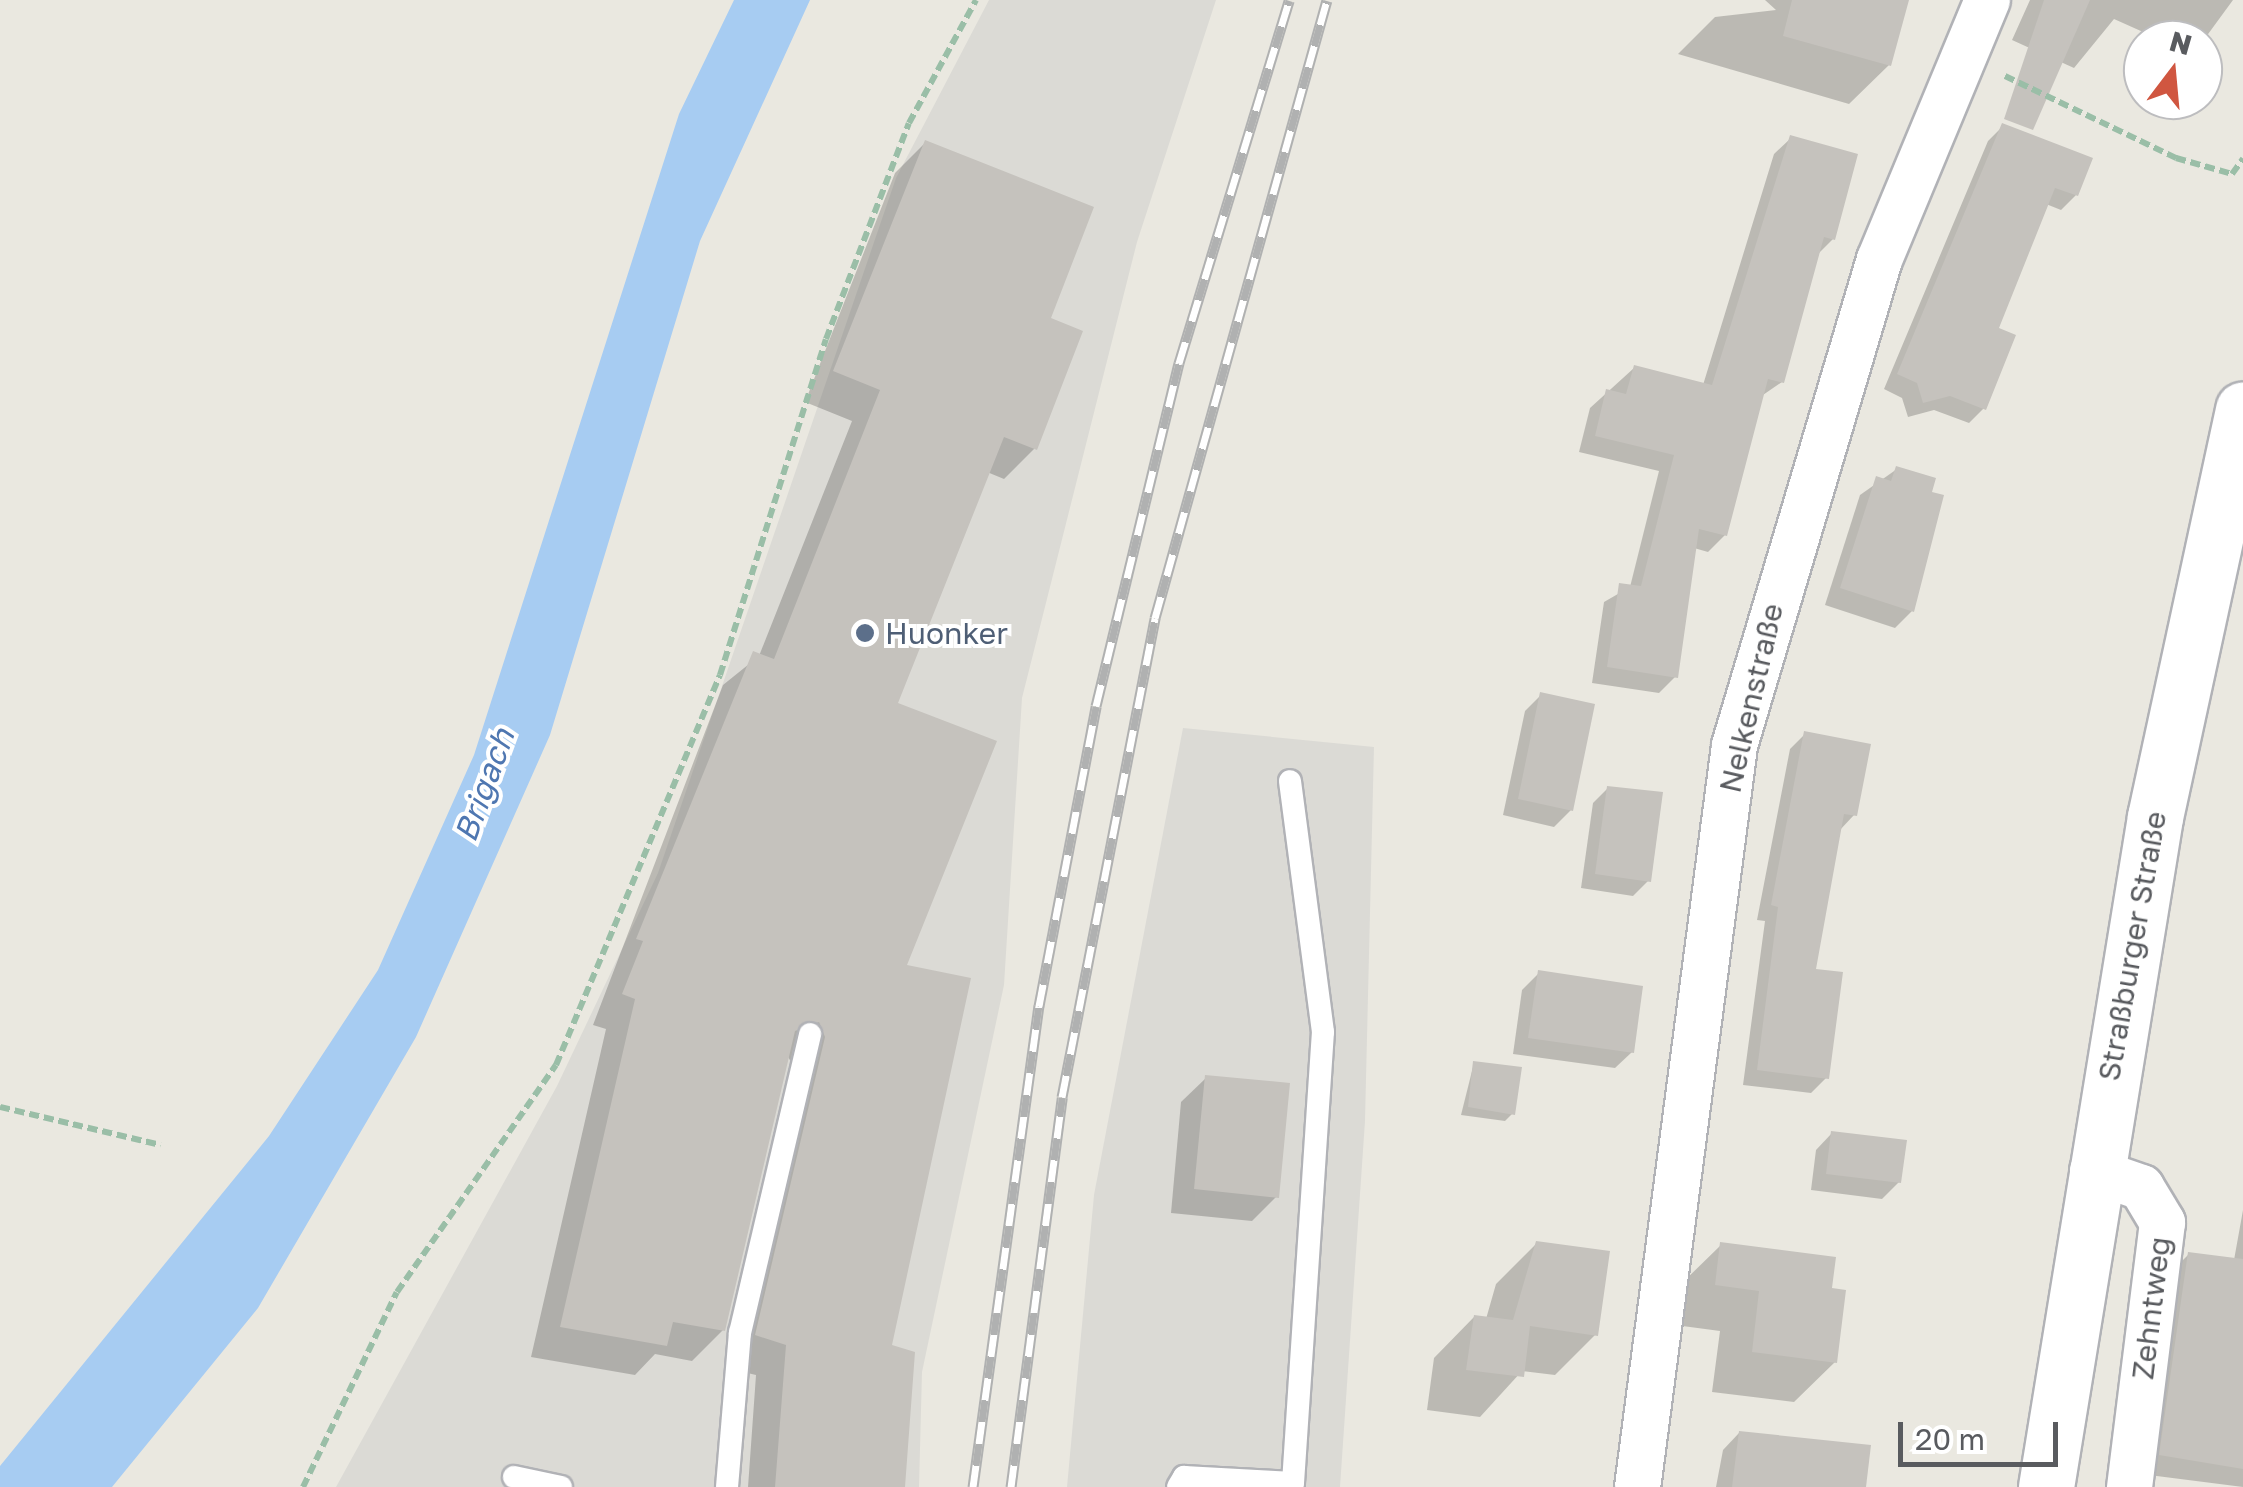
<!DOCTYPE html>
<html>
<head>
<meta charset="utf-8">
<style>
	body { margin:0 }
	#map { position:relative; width:2243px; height:1487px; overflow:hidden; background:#eae8e0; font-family:"Golos Text",sans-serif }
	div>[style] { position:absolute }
	.industrial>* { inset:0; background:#dbdad5 }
	.water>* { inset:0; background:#a7ccf2 }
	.shadow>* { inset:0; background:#0003 }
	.building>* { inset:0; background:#c5c2bd }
	.path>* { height:6px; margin-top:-3px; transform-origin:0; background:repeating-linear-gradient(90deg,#9abea7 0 10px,transparent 0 15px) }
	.roads { filter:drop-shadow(2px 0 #b1b2b6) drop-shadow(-2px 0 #b1b2b6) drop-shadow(0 2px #b1b2b6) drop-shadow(0 -2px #b1b2b6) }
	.service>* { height:22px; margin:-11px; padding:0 11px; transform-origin:11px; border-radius:11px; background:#fff }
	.minor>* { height:45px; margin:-22.5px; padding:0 22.5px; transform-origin:22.5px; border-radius:22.5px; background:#fff }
	.secondary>* { height:55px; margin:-27.5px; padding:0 27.5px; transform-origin:27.5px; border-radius:27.5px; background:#fff }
	.rail>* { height:11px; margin-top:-5.5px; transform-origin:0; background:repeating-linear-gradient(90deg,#fff 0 22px,#b0b1b1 0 44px); box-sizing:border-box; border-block:2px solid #b0b1b1 }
	.dots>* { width:28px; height:28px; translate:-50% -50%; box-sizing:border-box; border:5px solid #fff; border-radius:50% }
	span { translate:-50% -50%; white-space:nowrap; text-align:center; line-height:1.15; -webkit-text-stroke:8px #fff; paint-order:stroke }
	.service-label { font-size:30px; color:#4e5e75 }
	.left { translate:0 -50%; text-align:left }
	.street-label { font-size:30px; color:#595b5f }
	.water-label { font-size:32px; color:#4f77b1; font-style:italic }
	.north { position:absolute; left:2123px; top:20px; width:100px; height:100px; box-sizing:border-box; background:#fff; border:2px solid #bdbdbf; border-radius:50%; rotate:16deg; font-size:28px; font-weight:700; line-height:40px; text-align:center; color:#595b5f }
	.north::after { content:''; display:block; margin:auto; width:35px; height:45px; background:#d05640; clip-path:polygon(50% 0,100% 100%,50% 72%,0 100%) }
	.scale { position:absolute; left:1898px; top:1422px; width:160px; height:45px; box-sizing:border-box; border:5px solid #595b5f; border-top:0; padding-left:12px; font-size:30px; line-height:35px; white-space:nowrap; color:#595b5f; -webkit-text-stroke:8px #fff; paint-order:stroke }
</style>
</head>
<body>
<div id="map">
	<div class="industrial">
		<i style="clip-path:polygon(989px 0,1216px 0,1137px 242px,1022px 698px,1004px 985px,922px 1372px,919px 1487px,336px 1487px,557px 1086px,658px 873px,896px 178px)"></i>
		<i style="clip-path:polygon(1183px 728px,1374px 747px,1365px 1121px,1340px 1487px,1067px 1487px,1094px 1195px)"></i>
	</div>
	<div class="water">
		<i style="clip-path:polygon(734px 0,810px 0,700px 241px,550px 735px,416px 1037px,258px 1308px,112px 1487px,0 1487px,0 1466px,269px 1136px,378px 970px,474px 755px,679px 114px)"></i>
	</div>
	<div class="shadow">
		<i style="clip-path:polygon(1765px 0,1906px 0,1889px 65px,1849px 104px,1678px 54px,1715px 17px,1776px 10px)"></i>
		<i style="clip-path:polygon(2030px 0,2233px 0,2203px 41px,2161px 40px,2114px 19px,2074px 68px,2012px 40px)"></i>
		<i style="clip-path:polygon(2003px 126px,2076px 195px,2061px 210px,2046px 204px,1996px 329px,1984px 408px,1969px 423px,1934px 410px,1908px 417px,1902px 398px,1884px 389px,1988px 141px)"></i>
		<i style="clip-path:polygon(1791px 138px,1833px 239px,1816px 256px,1782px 382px,1760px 397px,1725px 535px,1708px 552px,1694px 548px,1676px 676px,1659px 693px,1592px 683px,1604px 602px,1630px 587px,1659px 471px,1579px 452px,1590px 408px,1634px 368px,1703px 385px,1774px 154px)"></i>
		<i style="clip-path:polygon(925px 143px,1047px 320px,1034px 449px,1004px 479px,987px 472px,895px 705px,904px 966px,890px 1347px,902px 1487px,748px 1487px,756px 1375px,726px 1368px,795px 1069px,787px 1055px,723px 1330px,692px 1361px,655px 1354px,635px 1375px,531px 1357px,606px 1029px,593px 1025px,723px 685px,759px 656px,852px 421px,805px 402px,895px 173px)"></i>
		<i style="clip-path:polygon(1897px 469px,1912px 611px,1895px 628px,1825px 605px,1860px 495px)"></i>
		<i style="clip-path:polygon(1541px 695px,1571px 810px,1554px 827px,1503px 815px,1525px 711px)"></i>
		<i style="clip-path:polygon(1805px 734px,1854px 815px,1839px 831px,1813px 971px,1826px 1078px,1811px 1093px,1743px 1085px,1765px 921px,1757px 920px,1790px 749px)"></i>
		<i style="clip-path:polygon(1608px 788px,1648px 881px,1633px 896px,1581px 888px,1593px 803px)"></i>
		<i style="clip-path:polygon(1539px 973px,1632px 1052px,1615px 1068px,1513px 1054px,1522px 990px)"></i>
		<i style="clip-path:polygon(1474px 1063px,1513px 1113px,1505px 1121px,1461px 1115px)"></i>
		<i style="clip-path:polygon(1206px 1078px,1276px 1197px,1252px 1221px,1171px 1213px,1181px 1102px)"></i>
		<i style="clip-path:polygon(1832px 1133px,1899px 1182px,1882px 1199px,1811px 1190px,1816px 1150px)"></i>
		<i style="clip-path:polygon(2243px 1210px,2243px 1487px,2141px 1474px,2169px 1274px,2189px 1254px,2234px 1260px)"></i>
		<i style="clip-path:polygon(1537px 1243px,1596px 1334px,1555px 1375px,1522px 1371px,1480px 1417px,1427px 1410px,1434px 1358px,1474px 1317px,1486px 1319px,1496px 1284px)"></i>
		<i style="clip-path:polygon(1721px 1245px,1829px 1290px,1835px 1362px,1794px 1402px,1712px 1392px,1720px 1331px,1675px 1325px,1680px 1285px)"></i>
		<i style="clip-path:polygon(1739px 1433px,1809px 1487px,1716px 1487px,1723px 1450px)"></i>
	</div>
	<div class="building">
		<i style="clip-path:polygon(1792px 0,1909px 0,1891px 66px,1783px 36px)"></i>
		<i style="clip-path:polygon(2044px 0,2090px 0,2033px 130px,2004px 119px)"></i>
		<i style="clip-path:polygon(2002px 123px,2093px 158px,2078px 196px,2055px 188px,1999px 328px,2016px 335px,1986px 410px,1950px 396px,1923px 403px,1917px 383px,1897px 374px)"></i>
		<i style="clip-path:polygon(1790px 135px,1858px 154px,1835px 240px,1824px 237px,1784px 383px,1768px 379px,1727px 536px,1699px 529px,1678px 678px,1607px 667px,1619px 583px,1641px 586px,1674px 455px,1595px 436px,1606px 389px,1626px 394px,1634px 365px,1712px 385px)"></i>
		<i style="clip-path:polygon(925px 140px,1094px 207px,1051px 318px,1083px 331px,1037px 450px,1004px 437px,898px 703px,997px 741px,907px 965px,971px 978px,892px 1345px,915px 1352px,905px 1487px,775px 1487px,786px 1345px,755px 1335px,825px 1037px,819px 1022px,795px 1031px,725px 1331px,673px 1322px,667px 1346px,560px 1327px,635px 999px,622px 994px,643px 941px,636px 939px,753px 651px,774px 659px,880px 390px,833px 371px)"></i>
		<i style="clip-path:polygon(1896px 466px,1936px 478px,1932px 492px,1944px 495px,1914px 612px,1840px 588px,1876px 476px,1891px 481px)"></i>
		<i style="clip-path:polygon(1540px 692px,1595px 704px,1573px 811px,1518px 799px)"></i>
		<i style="clip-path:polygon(1804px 731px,1871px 744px,1857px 816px,1844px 814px,1816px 969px,1843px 972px,1829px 1079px,1757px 1070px,1778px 907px,1771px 905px)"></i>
		<i style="clip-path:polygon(1607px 786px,1663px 792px,1651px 882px,1595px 874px)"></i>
		<i style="clip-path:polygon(1538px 970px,1643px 986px,1634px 1053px,1528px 1038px)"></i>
		<i style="clip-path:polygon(1473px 1061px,1522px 1067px,1515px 1115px,1468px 1107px)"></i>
		<i style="clip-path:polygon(1205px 1075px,1290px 1083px,1279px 1198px,1194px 1189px)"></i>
		<i style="clip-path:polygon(1831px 1131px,1907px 1140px,1901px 1183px,1826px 1174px)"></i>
		<i style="clip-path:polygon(1536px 1241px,1610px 1251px,1598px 1336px,1530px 1326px,1524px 1377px,1466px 1370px,1474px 1315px,1513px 1320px)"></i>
		<i style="clip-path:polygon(1720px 1242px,1836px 1257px,1832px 1288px,1846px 1290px,1837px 1363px,1752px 1352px,1759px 1291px,1715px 1285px)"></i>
		<i style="clip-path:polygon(2188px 1252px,2243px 1259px,2243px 1469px,2159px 1455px)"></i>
		<i style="clip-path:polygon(1739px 1431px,1871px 1445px,1866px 1487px,1732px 1487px)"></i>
	</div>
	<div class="path">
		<i style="left:2005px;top:76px;width:190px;rotate:25.6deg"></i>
		<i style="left:2176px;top:158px;width:58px;rotate:15.9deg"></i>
		<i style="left:2232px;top:174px;width:19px;rotate:-54deg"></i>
		<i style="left:0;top:1107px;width:165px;rotate:13.3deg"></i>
		<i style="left:303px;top:1487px;width:216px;rotate:-64.3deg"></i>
		<i style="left:397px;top:1292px;width:277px;rotate:-55deg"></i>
		<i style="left:556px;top:1065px;width:423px;rotate:-67.2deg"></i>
		<i style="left:720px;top:675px;width:352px;rotate:-72.5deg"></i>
		<i style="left:826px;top:339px;width:231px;rotate:-69deg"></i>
		<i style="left:909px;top:123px;width:140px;rotate:-61.4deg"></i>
	</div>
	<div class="roads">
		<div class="service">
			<i style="left:514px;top:1477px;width:48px;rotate:12deg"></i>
			<i style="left:727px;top:1487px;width:155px;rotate:-85.2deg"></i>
			<i style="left:740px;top:1333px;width:307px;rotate:-76.8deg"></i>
			<i style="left:1178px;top:1487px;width:12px;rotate:-59deg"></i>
			<i style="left:1184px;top:1477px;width:109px;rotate:3.2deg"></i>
			<i style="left:1293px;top:1483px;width:452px;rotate:-86.2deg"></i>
			<i style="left:1323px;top:1032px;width:253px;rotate:-97.5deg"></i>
		</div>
		<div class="minor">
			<i style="left:2092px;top:1170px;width:52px;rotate:19.1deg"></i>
			<i style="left:2141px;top:1187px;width:41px;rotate:59deg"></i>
			<i style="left:2162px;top:1222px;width:267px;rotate:97.1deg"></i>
			<i style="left:1637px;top:1487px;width:748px;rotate:-82.55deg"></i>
			<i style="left:1734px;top:745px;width:507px;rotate:-73.39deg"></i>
			<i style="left:1879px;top:259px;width:281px;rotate:-67.4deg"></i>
		</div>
		<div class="secondary">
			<i style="left:2046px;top:1487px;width:679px;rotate:-80.76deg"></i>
			<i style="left:2155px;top:817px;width:417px;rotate:-77.8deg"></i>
		</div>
	</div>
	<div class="rail">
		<i style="left:973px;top:1487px;width:486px;rotate:-82.2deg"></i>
		<i style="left:1039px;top:1006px;width:305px;rotate:-79.2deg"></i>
		<i style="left:1096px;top:706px;width:353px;rotate:-76.4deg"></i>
		<i style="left:1179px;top:363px;width:379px;rotate:-73.1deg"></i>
		<i style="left:1011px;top:1487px;width:393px;rotate:-82.5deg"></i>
		<i style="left:1062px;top:1097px;width:488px;rotate:-79deg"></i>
		<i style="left:1155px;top:618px;width:641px;rotate:-74.45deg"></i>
	</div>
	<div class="dots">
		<i style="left:865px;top:633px;background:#5c6f8a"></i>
	</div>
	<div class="service-label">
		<span class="left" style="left:885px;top:633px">Huonker</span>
	</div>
	<div class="street-label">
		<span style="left:1751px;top:698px;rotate:-77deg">Nelkenstraße</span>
		<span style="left:2132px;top:946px;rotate:-80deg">Straßburger Straße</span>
		<span style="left:2151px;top:1308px;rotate:-83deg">Zehntweg</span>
	</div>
	<div class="water-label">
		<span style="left:484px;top:785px;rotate:-70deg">Brigach</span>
	</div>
	<div class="north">N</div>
	<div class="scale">20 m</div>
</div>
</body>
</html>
